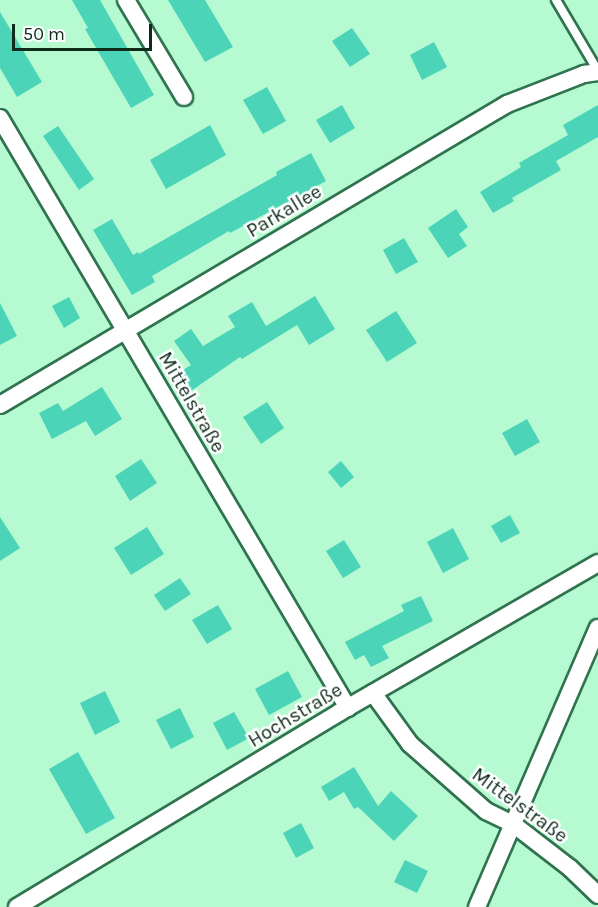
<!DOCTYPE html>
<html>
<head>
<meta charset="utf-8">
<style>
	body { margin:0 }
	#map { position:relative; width:598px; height:907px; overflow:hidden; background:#b5fad0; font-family:Karla,sans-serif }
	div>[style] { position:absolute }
	.building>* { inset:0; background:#4cd4b9 }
	.roads { filter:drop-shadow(2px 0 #30734f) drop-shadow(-2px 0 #30734f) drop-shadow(0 2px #30734f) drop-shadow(0 -2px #30734f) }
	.service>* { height:8px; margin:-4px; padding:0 4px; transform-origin:4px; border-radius:4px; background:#fff }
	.minor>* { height:16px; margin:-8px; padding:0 8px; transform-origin:8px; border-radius:8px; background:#fff }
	span { translate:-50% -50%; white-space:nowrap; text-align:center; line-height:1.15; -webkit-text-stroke:5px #fff; paint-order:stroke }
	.street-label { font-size:20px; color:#0f2b1c }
	.scale { position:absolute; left:12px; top:24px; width:140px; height:27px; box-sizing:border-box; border:3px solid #0f2b1c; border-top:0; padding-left:8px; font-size:18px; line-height:21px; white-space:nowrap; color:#0f2b1c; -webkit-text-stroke:4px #fff; paint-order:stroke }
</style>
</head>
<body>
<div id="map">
	<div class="building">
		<i style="clip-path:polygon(72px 0,100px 0,154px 95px,131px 108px,85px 29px,88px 28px)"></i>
		<i style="clip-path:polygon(168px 0,205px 0,233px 47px,205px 62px)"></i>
		<i style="clip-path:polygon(0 12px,42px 82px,17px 97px,0 68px)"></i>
		<i style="clip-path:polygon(352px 28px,370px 54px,350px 67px,332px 41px)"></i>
		<i style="clip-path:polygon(434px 42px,447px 67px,422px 80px,410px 55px)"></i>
		<i style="clip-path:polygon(267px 87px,286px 121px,263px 134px,243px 100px)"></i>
		<i style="clip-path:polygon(342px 105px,355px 128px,330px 143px,316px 120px)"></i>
		<i style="clip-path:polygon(598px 105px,598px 137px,556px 161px,561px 170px,512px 198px,514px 201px,493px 213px,480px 192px,521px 167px,519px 163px,568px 135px,563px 125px)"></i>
		<i style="clip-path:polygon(210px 125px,226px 155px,166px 189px,150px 160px)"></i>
		<i style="clip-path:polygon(58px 126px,94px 179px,79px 190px,43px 136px)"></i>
		<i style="clip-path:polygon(311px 153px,326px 181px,230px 233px,229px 231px,152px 276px,155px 282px,132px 295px,93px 230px,112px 219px,133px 255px,138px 252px,139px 254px,277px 175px,276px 172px)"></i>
		<i style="clip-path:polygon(456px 209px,468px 227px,459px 234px,467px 246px,448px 258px,428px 228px)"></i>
		<i style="clip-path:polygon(404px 238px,418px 262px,396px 274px,383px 250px)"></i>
		<i style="clip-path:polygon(315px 296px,335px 329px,309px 345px,297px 325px,242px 359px,240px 357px,191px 391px,178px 373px,191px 365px,174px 341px,191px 329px,203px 346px,235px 327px,228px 316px,252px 302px,266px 326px)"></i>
		<i style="clip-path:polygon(69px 297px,80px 318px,64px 328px,52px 306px)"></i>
		<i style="clip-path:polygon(0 303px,17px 336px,0 345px)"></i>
		<i style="clip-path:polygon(396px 311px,417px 343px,387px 362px,366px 330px)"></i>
		<i style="clip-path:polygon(102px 387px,122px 419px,95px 436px,86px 421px,52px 439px,39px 413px,58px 403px,63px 411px)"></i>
		<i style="clip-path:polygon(267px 402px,284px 428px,261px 444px,243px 417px)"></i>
		<i style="clip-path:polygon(527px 419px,540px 442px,515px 456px,502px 433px)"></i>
		<i style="clip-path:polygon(141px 459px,157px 483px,130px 501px,115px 476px)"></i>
		<i style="clip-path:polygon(341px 461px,354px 477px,341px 488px,328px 472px)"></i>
		<i style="clip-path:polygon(510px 515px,520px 533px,501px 543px,491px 526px)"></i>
		<i style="clip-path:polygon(0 517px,20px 548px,0 561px)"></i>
		<i style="clip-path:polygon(147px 527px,164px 554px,131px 575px,114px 548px)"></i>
		<i style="clip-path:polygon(453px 528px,469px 559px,443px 573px,427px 542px)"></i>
		<i style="clip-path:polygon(344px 540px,361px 567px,343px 578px,326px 551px)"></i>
		<i style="clip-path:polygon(180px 578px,191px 594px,165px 611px,154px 595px)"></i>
		<i style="clip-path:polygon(421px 596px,433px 621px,382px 646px,389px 658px,371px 667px,364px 655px,355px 660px,345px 642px,404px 611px,401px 605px)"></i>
		<i style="clip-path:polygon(218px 605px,232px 629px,207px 644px,192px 620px)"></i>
		<i style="clip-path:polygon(288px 671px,302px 697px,269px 715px,255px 689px)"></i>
		<i style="clip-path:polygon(105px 691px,120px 722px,95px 735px,80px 703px)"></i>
		<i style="clip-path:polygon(180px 708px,194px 737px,171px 749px,156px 720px)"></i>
		<i style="clip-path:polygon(234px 712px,249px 738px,227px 750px,213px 723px)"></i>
		<i style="clip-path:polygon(78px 752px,115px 818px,86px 834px,49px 769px)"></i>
		<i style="clip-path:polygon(354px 767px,378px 806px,391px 791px,418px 816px,394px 841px,358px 807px,354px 809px,344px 792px,329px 801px,321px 787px)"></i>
		<i style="clip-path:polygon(301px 823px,314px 848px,296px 858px,283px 833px)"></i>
		<i style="clip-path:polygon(405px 860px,428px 871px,417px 893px,394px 882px)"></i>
	</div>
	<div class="roads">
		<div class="service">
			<i style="left:556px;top:0;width:82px;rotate:59.4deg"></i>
		</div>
		<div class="minor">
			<i style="left:126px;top:0;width:113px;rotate:59.1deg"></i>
			<i style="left:0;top:118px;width:685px;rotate:59.47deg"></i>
			<i style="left:0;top:405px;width:590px;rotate:-30.7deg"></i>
			<i style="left:507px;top:104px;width:83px;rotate:-21.3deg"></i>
			<i style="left:584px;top:74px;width:14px;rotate:-8deg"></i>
			<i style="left:373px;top:693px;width:63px;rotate:54deg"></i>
			<i style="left:410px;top:744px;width:101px;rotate:41.4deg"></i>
			<i style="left:486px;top:811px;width:30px;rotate:26deg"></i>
			<i style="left:513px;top:824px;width:72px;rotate:37.7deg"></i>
			<i style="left:570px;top:868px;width:39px;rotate:44deg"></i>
			<i style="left:17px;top:907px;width:377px;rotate:-31.1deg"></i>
			<i style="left:340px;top:712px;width:298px;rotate:-30deg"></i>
			<i style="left:477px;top:907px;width:304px;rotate:-66.6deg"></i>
		</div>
	</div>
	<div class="street-label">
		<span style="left:284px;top:211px;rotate:-31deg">Parkallee</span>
		<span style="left:192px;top:402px;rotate:60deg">Mittelstraße</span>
		<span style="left:295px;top:715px;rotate:-31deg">Hochstraße</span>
		<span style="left:520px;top:805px;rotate:36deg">Mittelstraße</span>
	</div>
	<div class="scale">50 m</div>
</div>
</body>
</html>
